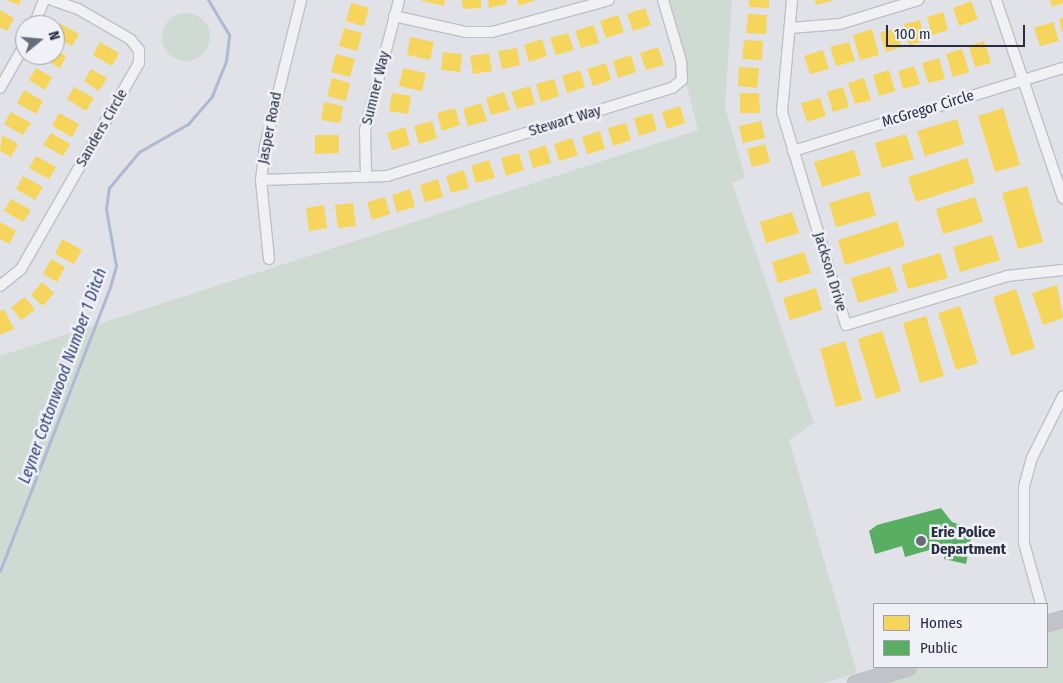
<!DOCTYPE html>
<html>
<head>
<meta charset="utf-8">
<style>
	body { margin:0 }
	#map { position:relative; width:1063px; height:683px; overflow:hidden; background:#e1e2e7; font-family:"Fira Sans Condensed",sans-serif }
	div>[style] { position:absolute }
	.green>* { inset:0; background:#cfdad2 }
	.round { border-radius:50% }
	.homes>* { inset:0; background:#f6d55c }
	.public>* { inset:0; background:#5aae61 }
	.stream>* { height:2.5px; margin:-1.25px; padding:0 1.25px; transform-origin:1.25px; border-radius:1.25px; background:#aeb9d3 }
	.roads { filter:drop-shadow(1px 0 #bfc0c5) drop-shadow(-1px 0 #bfc0c5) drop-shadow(0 1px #bfc0c5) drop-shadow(0 -1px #bfc0c5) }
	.minor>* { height:10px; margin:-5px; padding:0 5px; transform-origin:5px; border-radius:5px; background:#f1f1f3 }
	.secondary>* { height:15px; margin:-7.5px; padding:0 7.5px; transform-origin:7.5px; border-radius:7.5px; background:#c2c3c9 }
	.dots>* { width:14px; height:14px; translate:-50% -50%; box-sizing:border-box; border:2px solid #eff1f7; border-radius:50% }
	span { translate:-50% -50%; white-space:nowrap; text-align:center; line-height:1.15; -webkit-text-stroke:5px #eff1f7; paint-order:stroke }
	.street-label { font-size:15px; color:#272c41 }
	.poi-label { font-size:15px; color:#272c41; font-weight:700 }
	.left { translate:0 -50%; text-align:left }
	.water-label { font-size:16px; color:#2f4277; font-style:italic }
	.legend { position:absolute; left:873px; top:603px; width:175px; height:65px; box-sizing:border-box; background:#eff1f7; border:1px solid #9fa2ae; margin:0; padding:6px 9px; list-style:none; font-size:15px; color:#272c41 }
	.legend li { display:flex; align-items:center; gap:10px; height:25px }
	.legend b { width:25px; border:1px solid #9fa2ae }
	.north { position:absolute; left:15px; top:15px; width:50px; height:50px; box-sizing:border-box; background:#eff1f7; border:1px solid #9fa2ae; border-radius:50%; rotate:73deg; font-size:14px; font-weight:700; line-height:20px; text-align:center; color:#272c41 }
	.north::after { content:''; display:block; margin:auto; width:18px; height:22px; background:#686c7b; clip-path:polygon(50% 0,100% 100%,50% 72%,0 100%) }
	.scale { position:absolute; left:886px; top:25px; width:139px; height:22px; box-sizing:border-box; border:2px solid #272c41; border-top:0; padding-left:6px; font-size:15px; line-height:18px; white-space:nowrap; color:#272c41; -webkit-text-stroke:4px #eff1f7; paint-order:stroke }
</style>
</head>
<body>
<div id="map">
	<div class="green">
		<i style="clip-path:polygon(665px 0,732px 0,725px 107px,745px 177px,732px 183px,814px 423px,789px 440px,857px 673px,823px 683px,0 683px,0 356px,698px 130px)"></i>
		<i class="round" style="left:162px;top:13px;width:48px;height:48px"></i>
		<i style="clip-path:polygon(1063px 620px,1063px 683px,875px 683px,921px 667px,1047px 667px,1047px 625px)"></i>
	</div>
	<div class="homes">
		<i style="clip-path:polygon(6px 0,21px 0,19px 5px)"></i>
		<i style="clip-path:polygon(419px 0,445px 0,444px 6px)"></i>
		<i style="clip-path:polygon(462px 0,481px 0,481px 8px,463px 9px)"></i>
		<i style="clip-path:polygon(488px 0,506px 0,507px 4px,489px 8px)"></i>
		<i style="clip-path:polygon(517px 0,536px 0,519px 6px)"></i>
		<i style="clip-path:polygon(749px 0,769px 0,769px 8px,749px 7px)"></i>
		<i style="clip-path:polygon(815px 0,832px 0,832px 1px,816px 5px)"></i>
		<i style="clip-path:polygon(1050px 0,1063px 0,1063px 3px,1052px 7px)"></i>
		<i style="clip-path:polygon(971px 1px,978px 19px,959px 26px,953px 8px)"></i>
		<i style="clip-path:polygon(351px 3px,369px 8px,364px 26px,346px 21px)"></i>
		<i style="clip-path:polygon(645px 8px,651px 25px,633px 31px,627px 14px)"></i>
		<i style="clip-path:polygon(0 10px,14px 18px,7px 31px,0 27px)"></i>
		<i style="clip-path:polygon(943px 12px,948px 30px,932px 35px,927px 17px)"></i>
		<i style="clip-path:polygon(748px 14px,767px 15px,766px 34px,746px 33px)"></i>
		<i style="clip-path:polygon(618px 15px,624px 32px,606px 38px,600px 21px)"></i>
		<i style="clip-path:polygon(1063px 18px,1063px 32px,1062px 32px,1059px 19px)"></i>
		<i style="clip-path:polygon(920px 20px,925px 41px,909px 45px,904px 24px)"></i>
		<i style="clip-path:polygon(1053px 22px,1059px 41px,1040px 46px,1034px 28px)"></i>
		<i style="clip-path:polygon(59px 23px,79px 34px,72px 46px,55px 37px)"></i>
		<i style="clip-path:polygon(594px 25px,599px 43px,581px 48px,575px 31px)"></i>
		<i style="clip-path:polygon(344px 28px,362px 33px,357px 51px,339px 46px)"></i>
		<i style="clip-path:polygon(896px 28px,902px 47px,886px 52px,880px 33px)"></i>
		<i style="clip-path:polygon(872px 29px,879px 55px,860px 60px,853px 35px)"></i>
		<i style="clip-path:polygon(568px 33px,574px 50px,556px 55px,550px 38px)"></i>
		<i style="clip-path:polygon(410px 37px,434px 42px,430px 60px,407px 55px)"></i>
		<i style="clip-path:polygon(542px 39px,547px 56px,529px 62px,524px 45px)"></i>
		<i style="clip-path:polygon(744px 40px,763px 41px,762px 60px,742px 59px)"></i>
		<i style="clip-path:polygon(984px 41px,991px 63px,975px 67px,969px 46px)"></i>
		<i style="clip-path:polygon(100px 42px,119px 53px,112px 66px,93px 55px)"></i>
		<i style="clip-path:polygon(849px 42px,855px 61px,836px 66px,830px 47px)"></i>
		<i style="clip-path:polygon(658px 47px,664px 65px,646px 70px,640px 53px)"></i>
		<i style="clip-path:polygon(517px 48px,520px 65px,502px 69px,498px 51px)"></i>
		<i style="clip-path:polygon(55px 49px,66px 56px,60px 68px,40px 57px,55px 55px)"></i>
		<i style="clip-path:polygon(962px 49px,969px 72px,953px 77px,946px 54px)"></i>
		<i style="clip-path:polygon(823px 50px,829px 69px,810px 74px,804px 56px)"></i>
		<i style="clip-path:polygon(443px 52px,462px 54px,460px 72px,441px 70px)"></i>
		<i style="clip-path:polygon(489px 53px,492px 71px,473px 74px,470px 56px)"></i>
		<i style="clip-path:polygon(336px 54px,355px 59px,350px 77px,331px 72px)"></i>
		<i style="clip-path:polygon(631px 55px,636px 72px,618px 78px,613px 61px)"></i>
		<i style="clip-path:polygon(939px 58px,945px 79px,928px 83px,922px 63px)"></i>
		<i style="clip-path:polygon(606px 63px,611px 80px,593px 86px,587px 69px)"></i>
		<i style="clip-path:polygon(914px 66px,920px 84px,903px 89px,898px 71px)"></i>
		<i style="clip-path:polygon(739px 67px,759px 68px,757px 88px,738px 86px)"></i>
		<i style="clip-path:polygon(36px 68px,52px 77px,45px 90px,29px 80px)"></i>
		<i style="clip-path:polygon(403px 68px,426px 73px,422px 91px,399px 86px)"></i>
		<i style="clip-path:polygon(91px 69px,107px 78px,99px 91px,84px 81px)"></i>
		<i style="clip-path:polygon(580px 70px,585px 87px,567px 93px,562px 76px)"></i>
		<i style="clip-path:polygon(889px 70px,895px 91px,879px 96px,873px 75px)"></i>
		<i style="clip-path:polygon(332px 78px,350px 83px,346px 101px,327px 96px)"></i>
		<i style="clip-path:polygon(864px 78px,871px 100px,855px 104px,848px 83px)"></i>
		<i style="clip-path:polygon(554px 79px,559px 96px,541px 102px,536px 84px)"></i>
		<i style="clip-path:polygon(530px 86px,535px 104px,517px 109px,511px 92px)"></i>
		<i style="clip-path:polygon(74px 87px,94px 98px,86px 111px,67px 99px)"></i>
		<i style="clip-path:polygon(843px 87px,849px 107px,833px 112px,827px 92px)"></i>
		<i style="clip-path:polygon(24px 90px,43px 101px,36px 114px,17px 103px)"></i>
		<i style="clip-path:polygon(504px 92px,510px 110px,491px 115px,486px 98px)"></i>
		<i style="clip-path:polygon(392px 93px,411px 96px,408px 114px,389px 111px)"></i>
		<i style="clip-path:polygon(740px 93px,759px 93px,760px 113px,740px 113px)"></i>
		<i style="clip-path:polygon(820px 98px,826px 116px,807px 122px,801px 103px)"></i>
		<i style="clip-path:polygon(324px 102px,343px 106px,340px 123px,321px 120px)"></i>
		<i style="clip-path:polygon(481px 103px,487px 121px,468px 126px,463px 109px)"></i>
		<i style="clip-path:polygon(680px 106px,685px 123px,667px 129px,662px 112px)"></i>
		<i style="clip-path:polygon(455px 108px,460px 125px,442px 131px,437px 113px)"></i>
		<i style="clip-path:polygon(1003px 108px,1020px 165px,995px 172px,978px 116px)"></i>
		<i style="clip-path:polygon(11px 112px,31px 123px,23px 135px,4px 124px)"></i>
		<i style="clip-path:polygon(59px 113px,79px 124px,72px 137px,52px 126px)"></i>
		<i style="clip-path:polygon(652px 113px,657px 130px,639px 136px,634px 118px)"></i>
		<i style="clip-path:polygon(957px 119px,964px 144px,925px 156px,917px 131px)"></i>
		<i style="clip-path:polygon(432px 121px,437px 138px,419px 144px,414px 126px)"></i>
		<i style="clip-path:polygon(761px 121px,765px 138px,743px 143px,739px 126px)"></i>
		<i style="clip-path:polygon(626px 123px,631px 140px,613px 146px,608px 128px)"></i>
		<i style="clip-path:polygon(405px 127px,410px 145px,392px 150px,387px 133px)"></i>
		<i style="clip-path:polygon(600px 131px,605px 149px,587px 154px,582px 137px)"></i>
		<i style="clip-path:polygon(51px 133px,70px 144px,63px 156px,43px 145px)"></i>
		<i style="clip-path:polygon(906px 134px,914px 159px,882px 168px,875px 143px)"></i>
		<i style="clip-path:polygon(2px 135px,18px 144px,11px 157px,0 151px)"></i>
		<i style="clip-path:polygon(315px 135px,339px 135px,339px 153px,315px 154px)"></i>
		<i style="clip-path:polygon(572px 138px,578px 155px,559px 161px,554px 144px)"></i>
		<i style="clip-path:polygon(765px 144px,770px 162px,752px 167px,747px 149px)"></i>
		<i style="clip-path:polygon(546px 145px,551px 163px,533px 168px,528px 151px)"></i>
		<i style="clip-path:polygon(854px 150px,861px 175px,822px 187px,814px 162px)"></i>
		<i style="clip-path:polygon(519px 153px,524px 170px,506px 176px,501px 158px)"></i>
		<i style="clip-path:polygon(36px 156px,56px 167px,49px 179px,29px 168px)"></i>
		<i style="clip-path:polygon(967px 158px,975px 183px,916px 202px,908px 177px)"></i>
		<i style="clip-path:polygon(489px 160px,495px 178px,476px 183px,471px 166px)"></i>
		<i style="clip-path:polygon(464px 170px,469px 188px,451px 193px,446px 176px)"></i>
		<i style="clip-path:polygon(23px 176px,43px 187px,35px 200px,16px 189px)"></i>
		<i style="clip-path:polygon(438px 179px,443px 197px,425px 202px,420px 185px)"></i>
		<i style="clip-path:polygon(1027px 186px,1043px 242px,1018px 249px,1002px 193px)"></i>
		<i style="clip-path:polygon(410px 189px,415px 207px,397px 212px,392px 195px)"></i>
		<i style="clip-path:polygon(869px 191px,876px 216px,836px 227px,829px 203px)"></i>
		<i style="clip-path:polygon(385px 197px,390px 214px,372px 220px,367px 202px)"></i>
		<i style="clip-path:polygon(975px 197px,983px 222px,943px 234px,936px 209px)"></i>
		<i style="clip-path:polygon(11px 199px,31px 210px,23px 222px,4px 211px)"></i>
		<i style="clip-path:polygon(353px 203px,356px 226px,338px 228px,335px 205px)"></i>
		<i style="clip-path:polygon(324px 205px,327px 228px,309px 231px,306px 208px)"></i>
		<i style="clip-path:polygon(792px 212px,799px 233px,766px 243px,760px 222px)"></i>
		<i style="clip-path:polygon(897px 221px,905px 246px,845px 265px,838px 240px)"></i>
		<i style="clip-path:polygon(0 222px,16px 231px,9px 244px,0 239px)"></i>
		<i style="clip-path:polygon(992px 235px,1000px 260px,960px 272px,953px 247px)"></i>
		<i style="clip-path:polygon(62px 239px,82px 250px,74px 264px,55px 254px)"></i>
		<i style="clip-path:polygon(804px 252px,811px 273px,778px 283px,772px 262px)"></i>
		<i style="clip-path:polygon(940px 253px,948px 278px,908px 289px,901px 265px)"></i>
		<i style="clip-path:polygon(51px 259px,65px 267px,57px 282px,43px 274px)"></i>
		<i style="clip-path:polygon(890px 266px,898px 291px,858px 303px,851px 278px)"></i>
		<i style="clip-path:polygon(42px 282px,54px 293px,43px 306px,31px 295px)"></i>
		<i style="clip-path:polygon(1057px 285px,1063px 318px,1043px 325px,1032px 293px)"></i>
		<i style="clip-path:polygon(816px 288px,822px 310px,790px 320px,783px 298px)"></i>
		<i style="clip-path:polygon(1016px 289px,1035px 348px,1011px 356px,993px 297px)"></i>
		<i style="clip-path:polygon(25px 297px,35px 310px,21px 320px,11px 307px)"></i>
		<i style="clip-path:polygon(960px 306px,978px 363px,956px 370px,938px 313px)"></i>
		<i style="clip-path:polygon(4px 309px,14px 329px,0 335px,0 311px)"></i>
		<i style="clip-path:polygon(926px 316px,944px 376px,920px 383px,903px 323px)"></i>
		<i style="clip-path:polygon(882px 331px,901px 391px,876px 399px,858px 339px)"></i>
		<i style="clip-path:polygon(845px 341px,862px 400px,836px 407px,820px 349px)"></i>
	</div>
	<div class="public">
		<i style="clip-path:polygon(941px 508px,952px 522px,973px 529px,966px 564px,944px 559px,946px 549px,940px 547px,905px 557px,902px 546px,875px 554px,869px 531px,877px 525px)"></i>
	</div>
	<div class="stream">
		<i style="left:0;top:571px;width:305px;rotate:-68.8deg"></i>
		<i style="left:110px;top:287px;width:22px;rotate:-74deg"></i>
		<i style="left:116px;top:266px;width:58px;rotate:-100deg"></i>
		<i style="left:106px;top:209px;width:21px;rotate:-82deg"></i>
		<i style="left:109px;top:188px;width:47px;rotate:-50.2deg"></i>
		<i style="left:139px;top:152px;width:56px;rotate:-29.7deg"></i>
		<i style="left:188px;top:124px;width:37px;rotate:-49deg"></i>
		<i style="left:212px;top:96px;width:38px;rotate:-68deg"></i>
		<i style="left:226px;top:61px;width:26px;rotate:-83deg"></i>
		<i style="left:229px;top:35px;width:41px;rotate:-121deg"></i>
	</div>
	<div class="roads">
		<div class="minor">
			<i style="left:792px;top:0;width:112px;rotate:95.1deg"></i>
			<i style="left:782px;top:112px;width:222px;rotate:73.3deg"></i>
			<i style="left:846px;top:325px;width:168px;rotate:-16.9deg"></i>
			<i style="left:1007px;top:276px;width:56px;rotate:-6.1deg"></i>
			<i style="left:996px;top:0;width:209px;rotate:71.3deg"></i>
			<i style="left:394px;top:16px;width:74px;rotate:12.5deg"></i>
			<i style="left:466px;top:32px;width:26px"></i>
			<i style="left:492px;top:32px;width:121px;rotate:-15.3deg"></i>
			<i style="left:34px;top:25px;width:27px;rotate:-68deg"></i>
			<i style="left:790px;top:28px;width:50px;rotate:-4.6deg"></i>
			<i style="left:840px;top:24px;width:82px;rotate:-17.1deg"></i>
			<i style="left:0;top:88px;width:51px;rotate:-60.4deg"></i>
			<i style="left:793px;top:151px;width:282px;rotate:-17.1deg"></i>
			<i style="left:366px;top:177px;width:47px;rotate:-91.2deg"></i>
			<i style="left:365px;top:130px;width:134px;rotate:-75.3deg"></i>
			<i style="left:261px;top:180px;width:126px;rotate:-1.8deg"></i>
			<i style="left:387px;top:176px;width:298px;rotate:-17.2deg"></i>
			<i style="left:672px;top:88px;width:13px;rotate:-39deg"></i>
			<i style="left:682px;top:80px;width:19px;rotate:-93deg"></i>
			<i style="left:681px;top:61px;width:64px;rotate:-106.4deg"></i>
			<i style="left:269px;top:259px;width:79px;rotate:-95.8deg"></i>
			<i style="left:261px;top:180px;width:34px;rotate:-83deg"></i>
			<i style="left:265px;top:146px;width:150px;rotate:-76.1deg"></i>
			<i style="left:0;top:286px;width:27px;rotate:-39deg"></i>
			<i style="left:21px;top:269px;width:237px;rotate:-60.2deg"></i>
			<i style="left:139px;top:63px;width:13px;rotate:-90deg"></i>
			<i style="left:139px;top:50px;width:14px;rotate:-129deg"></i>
			<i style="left:130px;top:39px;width:60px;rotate:-150deg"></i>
			<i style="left:78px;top:9px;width:28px;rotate:-161deg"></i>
			<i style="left:1041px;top:604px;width:63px;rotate:-105.6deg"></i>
			<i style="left:1024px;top:543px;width:56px;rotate:-90deg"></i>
			<i style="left:1024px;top:487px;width:30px;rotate:-75deg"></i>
			<i style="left:1032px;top:458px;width:69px;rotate:-63.4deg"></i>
		</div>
		<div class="secondary">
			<i style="left:1047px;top:623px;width:17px;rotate:-17deg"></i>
			<i style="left:855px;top:683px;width:55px;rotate:-16.8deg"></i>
		</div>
	</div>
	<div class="dots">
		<i style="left:921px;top:541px;background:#686c7b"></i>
	</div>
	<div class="street-label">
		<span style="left:376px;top:88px;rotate:-76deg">Sumner Way</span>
		<span style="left:928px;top:109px;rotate:-17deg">McGregor Circle</span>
		<span style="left:565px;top:121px;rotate:-17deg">Stewart Way</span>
		<span style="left:102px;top:128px;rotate:-60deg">Sanders Circle</span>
		<span style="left:270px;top:128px;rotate:-79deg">Jasper Road</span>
		<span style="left:830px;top:272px;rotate:73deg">Jackson Drive</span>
	</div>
	<div class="poi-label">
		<span class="left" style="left:931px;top:541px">Erie Police<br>Department</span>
	</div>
	<div class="water-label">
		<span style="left:63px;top:376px;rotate:-70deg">Leyner Cottonwood Number 1 Ditch</span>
	</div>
	<ul class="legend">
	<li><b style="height:14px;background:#f6d55c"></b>Homes</li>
	<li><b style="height:14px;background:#5aae61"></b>Public</li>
	</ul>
	<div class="north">N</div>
	<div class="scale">100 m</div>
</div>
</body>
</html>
